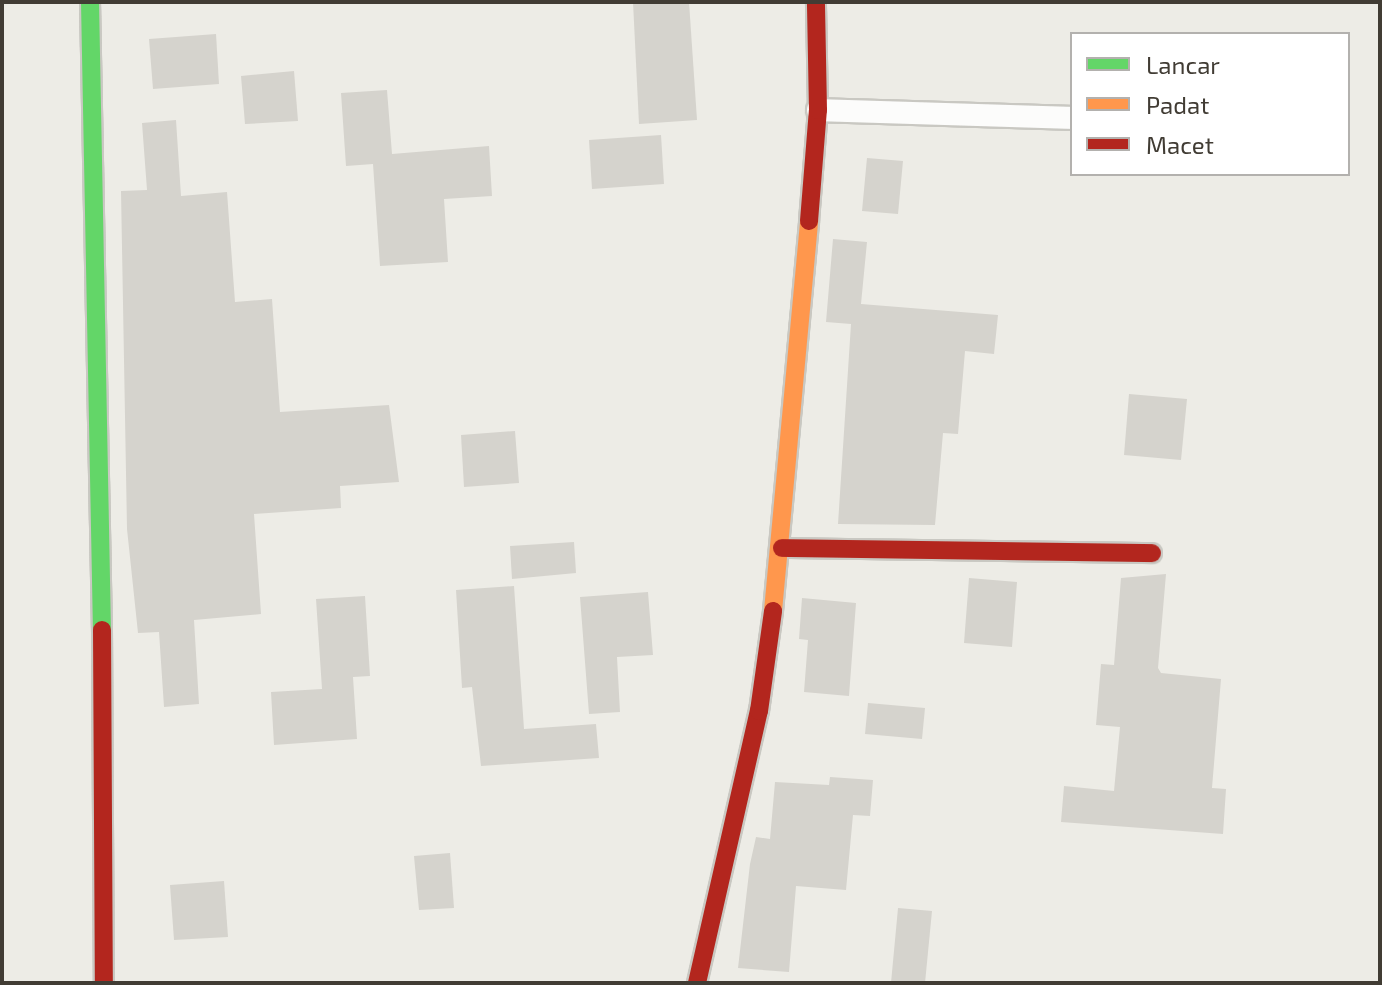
<!DOCTYPE html>
<html>
<head>
<meta charset="utf-8">
<style>
	body { margin:0 }
	#map { position:relative; width:1382px; height:985px; overflow:hidden; background:#edece6; font-family:"Exo 2",sans-serif }
	div>[style] { position:absolute }
	.building>* { inset:0; background:#d5d3cd }
	.roads { filter:drop-shadow(2px 0 #c9c8c2) drop-shadow(-2px 0 #c9c8c2) drop-shadow(0 2px #c9c8c2) drop-shadow(0 -2px #c9c8c2) }
	.lane>* { height:22px; margin:-11px; padding:0 11px; transform-origin:11px; border-radius:11px; background:#fcfcfb }
	.fast>* { height:18px; margin:-9px; padding:0 9px; transform-origin:9px; border-radius:9px; background:#63d668 }
	.slow>* { height:18px; margin:-9px; padding:0 9px; transform-origin:9px; border-radius:9px; background:#ff974d }
	.jam>* { height:18px; margin:-9px; padding:0 9px; transform-origin:9px; border-radius:9px; background:#b3261e }
	span { translate:-50% -50%; white-space:nowrap; text-align:center; line-height:1.15; -webkit-text-stroke:7px #fff; paint-order:stroke }
	.frame { position:absolute; inset:0; border:4px solid #413c34; pointer-events:none }
	.legend { position:absolute; left:1070px; top:32px; width:280px; height:144px; box-sizing:border-box; background:#fff; border:2px solid #b3b1ae; margin:0; padding:10px 14px; list-style:none; font-size:24px; color:#413c34 }
	.legend li { display:flex; align-items:center; gap:16px; height:40px }
	.legend b { width:40px; border:2px solid #b3b1ae }
</style>
</head>
<body>
<div id="map">
	<div class="building">
		<i style="clip-path:polygon(633px 2px,689px 2px,697px 120px,639px 124px)"></i>
		<i style="clip-path:polygon(216px 34px,219px 84px,153px 89px,149px 39px)"></i>
		<i style="clip-path:polygon(294px 71px,298px 121px,245px 124px,241px 76px)"></i>
		<i style="clip-path:polygon(387px 90px,392px 154px,489px 146px,492px 196px,444px 199px,448px 262px,380px 266px,373px 164px,346px 166px,341px 93px)"></i>
		<i style="clip-path:polygon(176px 120px,181px 196px,227px 192px,235px 302px,272px 299px,280px 412px,389px 405px,399px 482px,340px 486px,341px 508px,254px 514px,261px 614px,194px 620px,199px 704px,164px 707px,159px 632px,138px 633px,127px 529px,121px 191px,147px 190px,142px 123px)"></i>
		<i style="clip-path:polygon(661px 135px,664px 184px,592px 189px,589px 140px)"></i>
		<i style="clip-path:polygon(867px 158px,903px 161px,898px 214px,862px 211px)"></i>
		<i style="clip-path:polygon(833px 239px,867px 242px,861px 304px,998px 315px,994px 354px,965px 351px,958px 434px,943px 433px,935px 525px,838px 524px,851px 324px,826px 322px)"></i>
		<i style="clip-path:polygon(1129px 394px,1187px 399px,1181px 460px,1124px 455px)"></i>
		<i style="clip-path:polygon(515px 431px,519px 483px,464px 487px,461px 435px)"></i>
		<i style="clip-path:polygon(574px 542px,576px 573px,512px 579px,510px 546px)"></i>
		<i style="clip-path:polygon(1166px 574px,1158px 668px,1161px 673px,1221px 679px,1212px 788px,1226px 789px,1223px 834px,1061px 822px,1064px 786px,1114px 791px,1120px 727px,1096px 725px,1101px 664px,1114px 665px,1121px 578px)"></i>
		<i style="clip-path:polygon(969px 578px,1017px 582px,1012px 647px,964px 643px)"></i>
		<i style="clip-path:polygon(514px 586px,524px 729px,596px 724px,599px 758px,481px 766px,472px 687px,462px 688px,456px 590px)"></i>
		<i style="clip-path:polygon(648px 592px,653px 655px,617px 657px,620px 712px,589px 714px,580px 597px)"></i>
		<i style="clip-path:polygon(365px 596px,370px 676px,353px 677px,357px 739px,274px 745px,271px 692px,322px 689px,316px 599px)"></i>
		<i style="clip-path:polygon(802px 598px,856px 603px,849px 696px,804px 692px,808px 640px,799px 639px)"></i>
		<i style="clip-path:polygon(868px 703px,925px 708px,922px 739px,865px 734px)"></i>
		<i style="clip-path:polygon(830px 777px,873px 780px,870px 816px,853px 815px,846px 890px,796px 886px,789px 972px,738px 968px,750px 864px,756px 837px,770px 839px,775px 782px,829px 785px)"></i>
		<i style="clip-path:polygon(450px 853px,454px 908px,419px 910px,414px 856px)"></i>
		<i style="clip-path:polygon(224px 881px,228px 937px,174px 940px,170px 885px)"></i>
		<i style="clip-path:polygon(898px 908px,932px 911px,925px 983px,891px 983px)"></i>
	</div>
	<div class="roads">
		<div class="lane">
			<i style="left:818px;top:110px;width:254px;rotate:1.8deg"></i>
		</div>
		<div class="fast">
			<i style="left:90px;top:2px;width:628px;rotate:88.91deg"></i>
		</div>
		<div class="slow">
			<i style="left:773px;top:611px;width:392px;rotate:-84.7deg"></i>
		</div>
		<div class="jam">
			<i style="left:809px;top:221px;width:111px;rotate:-85.4deg"></i>
			<i style="left:818px;top:110px;width:108px;rotate:-91.1deg"></i>
			<i style="left:782px;top:548px;width:370px;rotate:0.8deg"></i>
			<i style="left:102px;top:630px;width:353px;rotate:89.7deg"></i>
			<i style="left:697px;top:983px;width:279px;rotate:-77.2deg"></i>
			<i style="left:759px;top:711px;width:101px;rotate:-82deg"></i>
		</div>
	</div>
	<div class="frame"></div>
	<ul class="legend">
	<li><b style="height:10px;background:#63d668"></b>Lancar</li>
	<li><b style="height:10px;background:#ff974d"></b>Padat</li>
	<li><b style="height:10px;background:#b3261e"></b>Macet</li>
	</ul>
</div>
</body>
</html>
